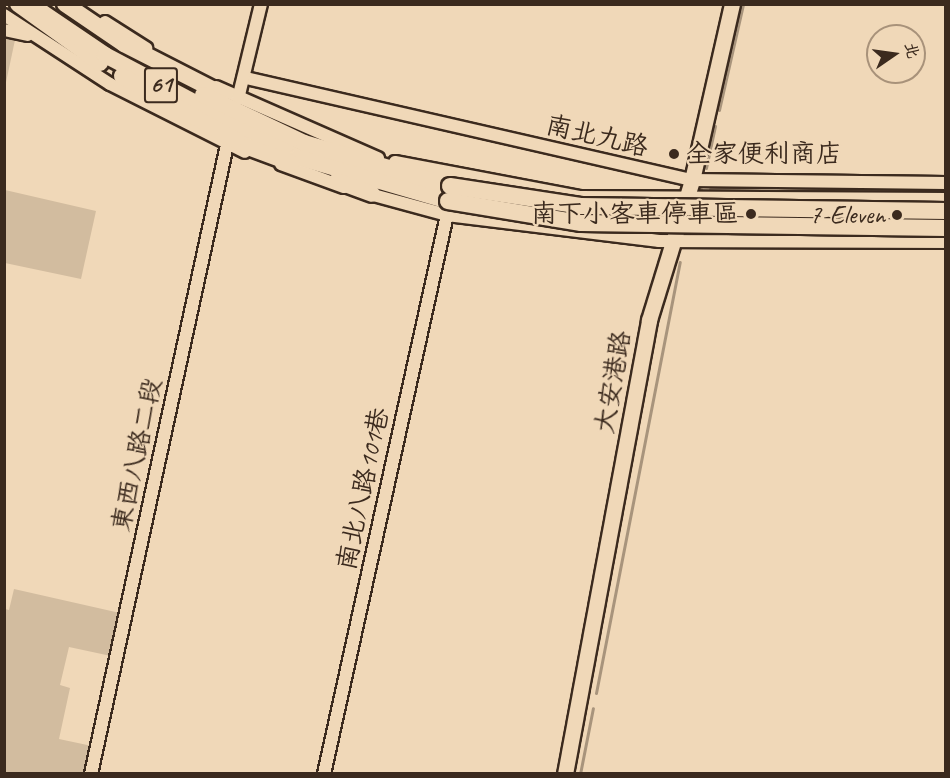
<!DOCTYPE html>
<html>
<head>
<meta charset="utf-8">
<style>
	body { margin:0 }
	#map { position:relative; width:950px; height:778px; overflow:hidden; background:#f0d8b8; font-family:Caveat,"LXGW WenKai TC",sans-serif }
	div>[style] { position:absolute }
	.green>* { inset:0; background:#d2bc9f }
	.stream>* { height:3px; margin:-1.5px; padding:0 1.5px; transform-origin:1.5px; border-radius:1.5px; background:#a8947c }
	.roads { filter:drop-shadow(2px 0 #3b2a1e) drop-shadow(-2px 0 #3b2a1e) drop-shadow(0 2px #3b2a1e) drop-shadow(0 -2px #3b2a1e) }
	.minor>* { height:12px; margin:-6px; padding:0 6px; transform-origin:6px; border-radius:6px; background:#f0d8b8 }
	.major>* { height:15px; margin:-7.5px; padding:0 7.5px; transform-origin:7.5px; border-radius:7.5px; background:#f0d8b8 }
	.highway>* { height:16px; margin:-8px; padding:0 8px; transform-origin:8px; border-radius:8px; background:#f0d8b8 }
	.bridges { filter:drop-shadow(2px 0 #3b2a1e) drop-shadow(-2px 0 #3b2a1e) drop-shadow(0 2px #3b2a1e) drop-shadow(0 -2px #3b2a1e) }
	.highway-bridge>* { height:16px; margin:-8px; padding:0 8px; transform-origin:8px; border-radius:8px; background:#f0d8b8 }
	.dots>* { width:16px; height:16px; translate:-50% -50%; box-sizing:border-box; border:3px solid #f0d8b8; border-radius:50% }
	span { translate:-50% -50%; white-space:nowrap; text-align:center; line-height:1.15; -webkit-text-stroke:4.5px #f0d8b8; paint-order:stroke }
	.shield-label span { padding:2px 4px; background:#f0d8b8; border:2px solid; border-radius:4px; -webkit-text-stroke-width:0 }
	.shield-label { font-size:24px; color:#3b2a1e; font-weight:700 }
	.street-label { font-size:26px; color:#3b2a1e }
	.poi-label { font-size:26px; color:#3b2a1e }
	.left { translate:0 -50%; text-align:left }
	.right { translate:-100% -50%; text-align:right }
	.frame { position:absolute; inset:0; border:6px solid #3b2a1e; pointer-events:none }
	.north { position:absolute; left:866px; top:24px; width:60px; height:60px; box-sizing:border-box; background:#f0d8b8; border:2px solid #a8927a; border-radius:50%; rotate:77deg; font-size:16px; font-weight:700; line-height:24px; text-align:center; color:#3b2a1e }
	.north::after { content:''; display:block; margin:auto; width:21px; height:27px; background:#3b2a1e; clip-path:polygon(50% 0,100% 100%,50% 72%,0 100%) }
</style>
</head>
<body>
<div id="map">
	<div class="green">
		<i style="clip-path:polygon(5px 38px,15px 40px,5px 87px,4px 38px)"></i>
		<i style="clip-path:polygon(5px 190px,96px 211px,81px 279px,5px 263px)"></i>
		<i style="clip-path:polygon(14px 589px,120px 613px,111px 656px,69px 647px,60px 685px,70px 688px,59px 739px,92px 746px,86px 773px,5px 774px,5px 609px,9px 610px)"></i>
	</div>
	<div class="stream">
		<i style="left:719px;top:110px;width:109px;rotate:-77.2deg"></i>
		<i style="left:706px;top:168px;width:43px;rotate:-77.9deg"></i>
		<i style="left:700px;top:189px;width:1px"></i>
		<i style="left:710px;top:189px;width:236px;rotate:0.7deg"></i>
		<i style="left:596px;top:693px;width:439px;rotate:-79deg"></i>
		<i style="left:580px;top:774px;width:67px;rotate:-78.9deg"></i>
	</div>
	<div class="roads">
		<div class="minor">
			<i style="left:4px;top:15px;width:126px;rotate:33.1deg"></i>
			<i style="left:110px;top:84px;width:151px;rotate:26.7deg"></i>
			<i style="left:105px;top:22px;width:49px;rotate:32.4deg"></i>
			<i style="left:4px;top:30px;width:24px;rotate:12deg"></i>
			<i style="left:246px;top:78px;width:458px;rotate:12.9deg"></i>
			<i style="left:692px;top:180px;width:254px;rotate:0.7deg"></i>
			<i style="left:216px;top:87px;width:177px;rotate:23.7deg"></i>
			<i style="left:238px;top:99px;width:98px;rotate:-76.4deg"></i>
			<i style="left:395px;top:162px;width:189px;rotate:10.7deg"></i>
			<i style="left:581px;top:197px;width:365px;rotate:0.3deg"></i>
			<i style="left:281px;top:164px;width:67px;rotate:20.1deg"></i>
			<i style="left:366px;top:193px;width:84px;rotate:15.2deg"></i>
			<i style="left:447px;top:215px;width:214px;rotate:7deg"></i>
			<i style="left:659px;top:241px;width:287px;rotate:0.2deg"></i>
			<i style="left:91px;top:774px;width:644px;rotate:-77.8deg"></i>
			<i style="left:324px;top:774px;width:572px;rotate:-77.59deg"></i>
		</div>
		<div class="major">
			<i style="left:565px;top:774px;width:462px;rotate:-79.5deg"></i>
			<i style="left:649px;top:320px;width:146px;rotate:-72.9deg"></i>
			<i style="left:692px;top:180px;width:180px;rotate:-77.2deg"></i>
		</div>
		<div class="highway">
			<i style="left:18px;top:4px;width:101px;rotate:35.7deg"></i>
			<i style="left:30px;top:4px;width:91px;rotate:34.2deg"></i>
			<i style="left:105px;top:55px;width:218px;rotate:27.9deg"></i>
			<i style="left:298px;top:157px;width:156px;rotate:16.3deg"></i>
			<i style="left:65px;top:4px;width:71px;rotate:34.1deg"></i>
			<i style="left:124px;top:44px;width:108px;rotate:27deg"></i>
			<i style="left:122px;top:76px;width:145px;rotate:29.4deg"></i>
			<i style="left:248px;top:147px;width:46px;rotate:20.4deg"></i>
			<i style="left:203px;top:95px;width:112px;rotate:25.4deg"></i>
			<i style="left:304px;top:143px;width:152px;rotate:16.4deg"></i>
			<i style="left:337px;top:181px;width:37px;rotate:20deg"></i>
		</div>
	</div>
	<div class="bridges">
		<div class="highway-bridge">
			<i style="left:450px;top:186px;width:132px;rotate:8.7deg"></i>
			<i style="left:580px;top:206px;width:366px;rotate:0.8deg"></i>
			<i style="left:448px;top:201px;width:135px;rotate:9.4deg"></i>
			<i style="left:581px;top:223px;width:365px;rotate:0.8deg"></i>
		</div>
	</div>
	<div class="dots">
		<i style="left:674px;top:154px;background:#3b2a1e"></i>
		<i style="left:751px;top:214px;background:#3b2a1e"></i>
		<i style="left:897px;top:215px;background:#3b2a1e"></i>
	</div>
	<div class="shield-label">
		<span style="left:161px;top:85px">61</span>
	</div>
	<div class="street-label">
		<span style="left:597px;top:136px;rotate:13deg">南北九路</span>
		<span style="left:613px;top:382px;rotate:-80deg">大安港路</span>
		<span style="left:137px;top:455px;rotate:-78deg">東西八路二段</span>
		<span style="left:363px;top:489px;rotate:-78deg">南北八路101巷</span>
	</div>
	<div class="poi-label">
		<span class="left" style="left:686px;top:154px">全家便利商店</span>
		<span class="right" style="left:739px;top:214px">南下小客車停車區</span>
		<span class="right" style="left:885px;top:215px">7-Eleven</span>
	</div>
	<div class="frame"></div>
	<div class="north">北</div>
</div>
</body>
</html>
